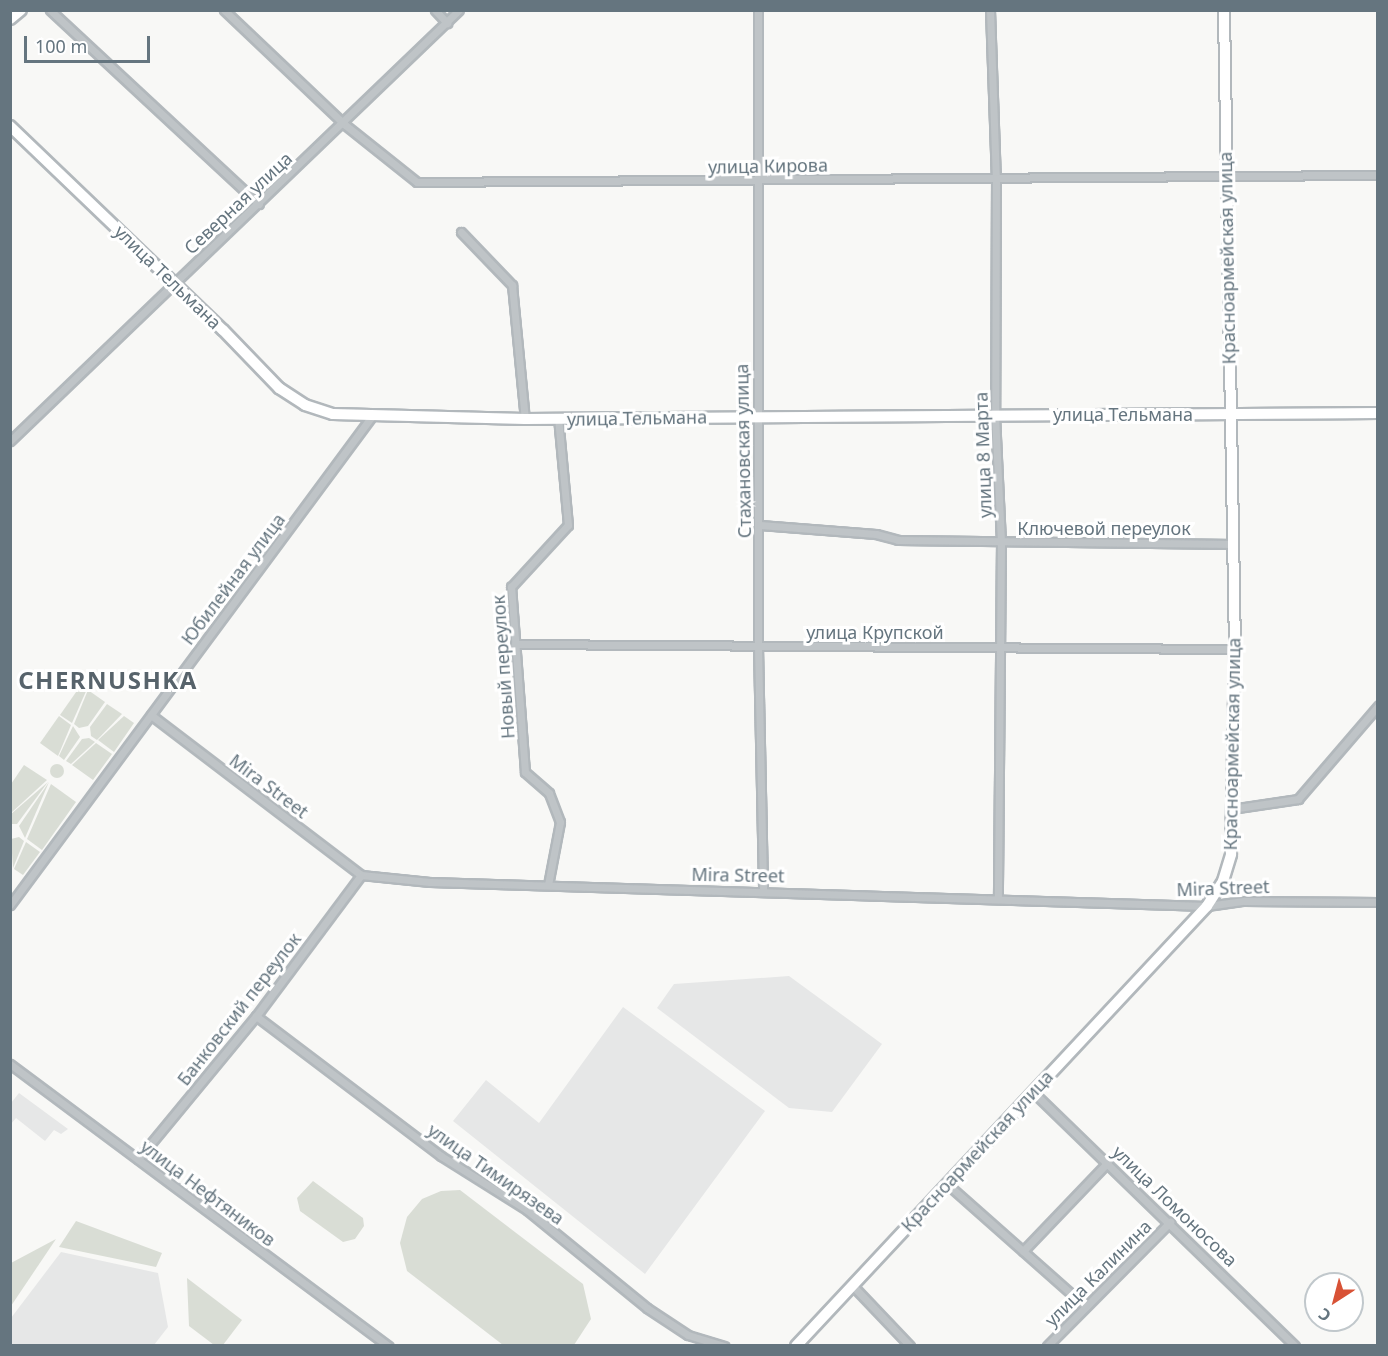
<!DOCTYPE html>
<html>
<head>
<meta charset="utf-8">
<style>
	body { margin:0 }
	#map { position:relative; width:1388px; height:1356px; overflow:hidden; background:#f8f8f6; font-family:"Noto Sans",sans-serif }
	div>[style] { position:absolute }
	.built>* { inset:0; background:#e6e7e7 }
	.green>* { inset:0; background:#d9ddd5 }
	.round { border-radius:50% }
	.roads { filter:drop-shadow(2px 0 #b2b8bc) drop-shadow(-2px 0 #b2b8bc) drop-shadow(0 2px #b2b8bc) drop-shadow(0 -2px #b2b8bc) }
	.street>* { height:7px; margin:-3.5px; padding:0 3.5px; transform-origin:3.5px; border-radius:3.5px; background:#bfc4c7 }
	.secondary>* { height:10px; margin:-5px; padding:0 5px; transform-origin:5px; border-radius:5px; background:#fff }
	span { translate:-50% -50%; white-space:nowrap; text-align:center; line-height:1.15; -webkit-text-stroke:6px #fff; paint-order:stroke }
	.street-label { font-size:18px; color:#65757f }
	.district-label { font-size:24px; color:#57636b; font-weight:700; letter-spacing:1.5px }
	.frame { position:absolute; inset:0; border:12px solid #65757f; pointer-events:none }
	.north { position:absolute; left:1304px; top:1272px; width:60px; height:60px; box-sizing:border-box; background:#fff; border:2px solid #c1c8cc; border-radius:50%; rotate:216deg; font-size:16px; font-weight:700; line-height:24px; text-align:center; color:#65757f }
	.north::after { content:''; display:block; margin:auto; width:21px; height:27px; background:#d85236; clip-path:polygon(50% 0,100% 100%,50% 72%,0 100%) }
	.scale { position:absolute; left:24px; top:36px; width:126px; height:27px; box-sizing:border-box; border:3px solid #65757f; border-top:0; padding-left:8px; font-size:18px; line-height:21px; white-space:nowrap; color:#65757f; -webkit-text-stroke:4px #fff; paint-order:stroke }
</style>
</head>
<body>
<div id="map">
	<div class="built">
		<i style="clip-path:polygon(789px 976px,882px 1044px,832px 1112px,789px 1108px,657px 1008px,674px 984px)"></i>
		<i style="clip-path:polygon(623px 1007px,765px 1111px,645px 1274px,453px 1121px,486px 1080px,539px 1123px)"></i>
		<i style="clip-path:polygon(19px 1093px,68px 1129px,61px 1134px,54px 1130px,45px 1141px,16px 1118px,11px 1124px,11px 1103px)"></i>
		<i style="clip-path:polygon(61px 1252px,158px 1273px,168px 1327px,154px 1345px,11px 1345px,11px 1318px)"></i>
	</div>
	<div class="green">
		<i style="clip-path:polygon(81px 685px,87px 689px,72px 723px,60px 715px)"></i>
		<i style="clip-path:polygon(88px 690px,105px 702px,88px 726px,79px 728px,74px 724px)"></i>
		<i style="clip-path:polygon(107px 704px,122px 714px,97px 740px,91px 736px,90px 727px)"></i>
		<i style="clip-path:polygon(59px 716px,71px 725px,58px 756px,40px 743px)"></i>
		<i style="clip-path:polygon(124px 716px,134px 723px,114px 752px,98px 740px)"></i>
		<i style="clip-path:polygon(73px 726px,80px 737px,64px 760px,59px 756px)"></i>
		<i style="clip-path:polygon(89px 738px,95px 742px,71px 764px,66px 761px,82px 739px)"></i>
		<i style="clip-path:polygon(96px 743px,112px 754px,93px 780px,72px 765px)"></i>
		<i class="round" style="left:50px;top:764px;width:14px;height:14px"></i>
		<i style="clip-path:polygon(24px 765px,47px 780px,11px 813px,11px 784px)"></i>
		<i style="clip-path:polygon(48px 782px,17px 824px,11px 824px,11px 814px)"></i>
		<i style="clip-path:polygon(49px 782px,25px 838px,19px 826px)"></i>
		<i style="clip-path:polygon(51px 784px,76px 802px,42px 850px,27px 839px)"></i>
		<i style="clip-path:polygon(19px 837px,24px 841px,13px 868px,11px 839px)"></i>
		<i style="clip-path:polygon(26px 842px,40px 852px,23px 875px,14px 869px)"></i>
		<i style="clip-path:polygon(313px 1181px,363px 1218px,364px 1226px,355px 1239px,343px 1242px,300px 1211px,297px 1198px)"></i>
		<i style="clip-path:polygon(460px 1190px,583px 1284px,591px 1319px,574px 1345px,503px 1345px,407px 1271px,400px 1243px,407px 1217px,422px 1199px,441px 1191px)"></i>
		<i style="clip-path:polygon(76px 1221px,162px 1253px,156px 1267px,59px 1247px)"></i>
		<i style="clip-path:polygon(56px 1239px,11px 1306px,11px 1263px)"></i>
		<i style="clip-path:polygon(187px 1278px,242px 1320px,223px 1345px,214px 1345px,189px 1326px)"></i>
	</div>
	<div class="roads">
		<div class="street">
			<i style="left:50px;top:10px;width:285px;rotate:42.9deg"></i>
			<i style="left:224px;top:10px;width:166px;rotate:43.5deg"></i>
			<i style="left:344px;top:124px;width:93px;rotate:38.5deg"></i>
			<i style="left:417px;top:182px;width:961px;rotate:-0.42deg"></i>
			<i style="left:435px;top:10px;width:18px;rotate:47deg"></i>
			<i style="left:758px;top:10px;width:637px;rotate:90deg"></i>
			<i style="left:758px;top:647px;width:243px;rotate:88.8deg"></i>
			<i style="left:990px;top:10px;width:168px;rotate:88deg"></i>
			<i style="left:996px;top:178px;width:237px;rotate:90.2deg"></i>
			<i style="left:995px;top:415px;width:127px;rotate:87.3deg"></i>
			<i style="left:1001px;top:542px;width:356px;rotate:90.5deg"></i>
			<i style="left:461px;top:232px;width:74px;rotate:46.1deg"></i>
			<i style="left:512px;top:285px;width:135px;rotate:84.5deg"></i>
			<i style="left:10px;top:441px;width:622px;rotate:-43.83deg"></i>
			<i style="left:760px;top:525px;width:116px;rotate:4.4deg"></i>
			<i style="left:876px;top:534px;width:23px;rotate:15deg"></i>
			<i style="left:898px;top:540px;width:336px;rotate:0.7deg"></i>
			<i style="left:515px;top:644px;width:720px;rotate:0.4deg"></i>
			<i style="left:151px;top:715px;width:264px;rotate:37.3deg"></i>
			<i style="left:361px;top:875px;width:69px;rotate:5.8deg"></i>
			<i style="left:430px;top:882px;width:777px;rotate:1.77deg"></i>
			<i style="left:1207px;top:906px;width:37px;rotate:-8deg"></i>
			<i style="left:1244px;top:901px;width:134px;rotate:0.4deg"></i>
			<i style="left:1231px;top:809px;width:68px;rotate:-8.5deg"></i>
			<i style="left:1298px;top:799px;width:123px;rotate:-49.3deg"></i>
			<i style="left:548px;top:885px;width:64px;rotate:-79.2deg"></i>
			<i style="left:560px;top:822px;width:31px;rotate:-111deg"></i>
			<i style="left:549px;top:793px;width:32px;rotate:-139deg"></i>
			<i style="left:525px;top:772px;width:186px;rotate:-94.3deg"></i>
			<i style="left:511px;top:587px;width:84px;rotate:-47.4deg"></i>
			<i style="left:568px;top:525px;width:107px;rotate:-95.3deg"></i>
			<i style="left:10px;top:905px;width:608px;rotate:-53.49deg"></i>
			<i style="left:256px;top:1016px;width:232px;rotate:37.1deg"></i>
			<i style="left:441px;top:1156px;width:102px;rotate:32.1deg"></i>
			<i style="left:527px;top:1210px;width:155px;rotate:39.2deg"></i>
			<i style="left:647px;top:1308px;width:49px;rotate:33.4deg"></i>
			<i style="left:688px;top:1335px;width:38px;rotate:17deg"></i>
			<i style="left:10px;top:1064px;width:472px;rotate:36.7deg"></i>
			<i style="left:1032px;top:1091px;width:366px;rotate:44.1deg"></i>
			<i style="left:138px;top:1159px;width:185px;rotate:-50.5deg"></i>
			<i style="left:256px;top:1016px;width:176px;rotate:-53.3deg"></i>
			<i style="left:946px;top:1183px;width:186px;rotate:41.5deg"></i>
			<i style="left:1023px;top:1251px;width:123px;rotate:-46.3deg"></i>
			<i style="left:852px;top:1285px;width:84px;rotate:46.4deg"></i>
			<i style="left:1047px;top:1346px;width:175px;rotate:-45.2deg"></i>
		</div>
		<div class="secondary">
			<i style="left:10px;top:19px;width:14px;rotate:-39deg"></i>
			<i style="left:10px;top:126px;width:295px;rotate:43.8deg"></i>
			<i style="left:223px;top:330px;width:81px;rotate:46deg"></i>
			<i style="left:279px;top:388px;width:31px;rotate:33deg"></i>
			<i style="left:305px;top:405px;width:29px;rotate:18deg"></i>
			<i style="left:333px;top:414px;width:192px;rotate:1.5deg"></i>
			<i style="left:525px;top:419px;width:853px;rotate:-0.4deg"></i>
			<i style="left:796px;top:1346px;width:602px;rotate:-46.95deg"></i>
			<i style="left:1207px;top:906px;width:30px;rotate:-57deg"></i>
			<i style="left:1223px;top:881px;width:28px;rotate:-73deg"></i>
			<i style="left:1231px;top:854px;width:205px;rotate:-88.9deg"></i>
			<i style="left:1235px;top:649px;width:639px;rotate:-90.99deg"></i>
		</div>
	</div>
	<div class="street-label">
		<span style="left:768px;top:166px;rotate:-1deg">улица Кирова</span>
		<span style="left:238px;top:203px;rotate:-43deg">Северная улица</span>
		<span style="left:1227px;top:258px;rotate:-91deg">Красноармейская улица</span>
		<span style="left:168px;top:277px;rotate:44deg">улица Тельмана</span>
		<span style="left:1123px;top:414px">улица Тельмана</span>
		<span style="left:637px;top:418px;rotate:-1deg">улица Тельмана</span>
		<span style="left:743px;top:451px;rotate:-91deg">Стахановская улица</span>
		<span style="left:983px;top:455px;rotate:-92deg">улица 8 Марта</span>
		<span style="left:1104px;top:528px">Ключевой переулок</span>
		<span style="left:233px;top:579px;rotate:-53deg">Юбилейная улица</span>
		<span style="left:875px;top:632px">улица Крупской</span>
		<span style="left:503px;top:667px;rotate:-94deg">Новый переулок</span>
		<span style="left:1232px;top:744px;rotate:-89deg">Красноармейская улица</span>
		<span style="left:269px;top:786px;rotate:37deg">Mira Street</span>
		<span style="left:738px;top:875px;rotate:1deg">Mira Street</span>
		<span style="left:1223px;top:888px;rotate:-2deg">Mira Street</span>
		<span style="left:239px;top:1009px;rotate:-52deg">Банковский переулок</span>
		<span style="left:977px;top:1151px;rotate:-47deg">Красноармейская улица</span>
		<span style="left:496px;top:1174px;rotate:35deg">улица Тимирязева</span>
		<span style="left:208px;top:1193px;rotate:37deg">улица Нефтяников</span>
		<span style="left:1175px;top:1206px;rotate:44deg">улица Ломоносова</span>
		<span style="left:1098px;top:1273px;rotate:-45deg">улица Калинина</span>
	</div>
	<div class="district-label">
		<span style="left:108px;top:680px">CHERNUSHKA</span>
	</div>
	<div class="frame"></div>
	<div class="north">С</div>
	<div class="scale">100 m</div>
</div>
</body>
</html>
